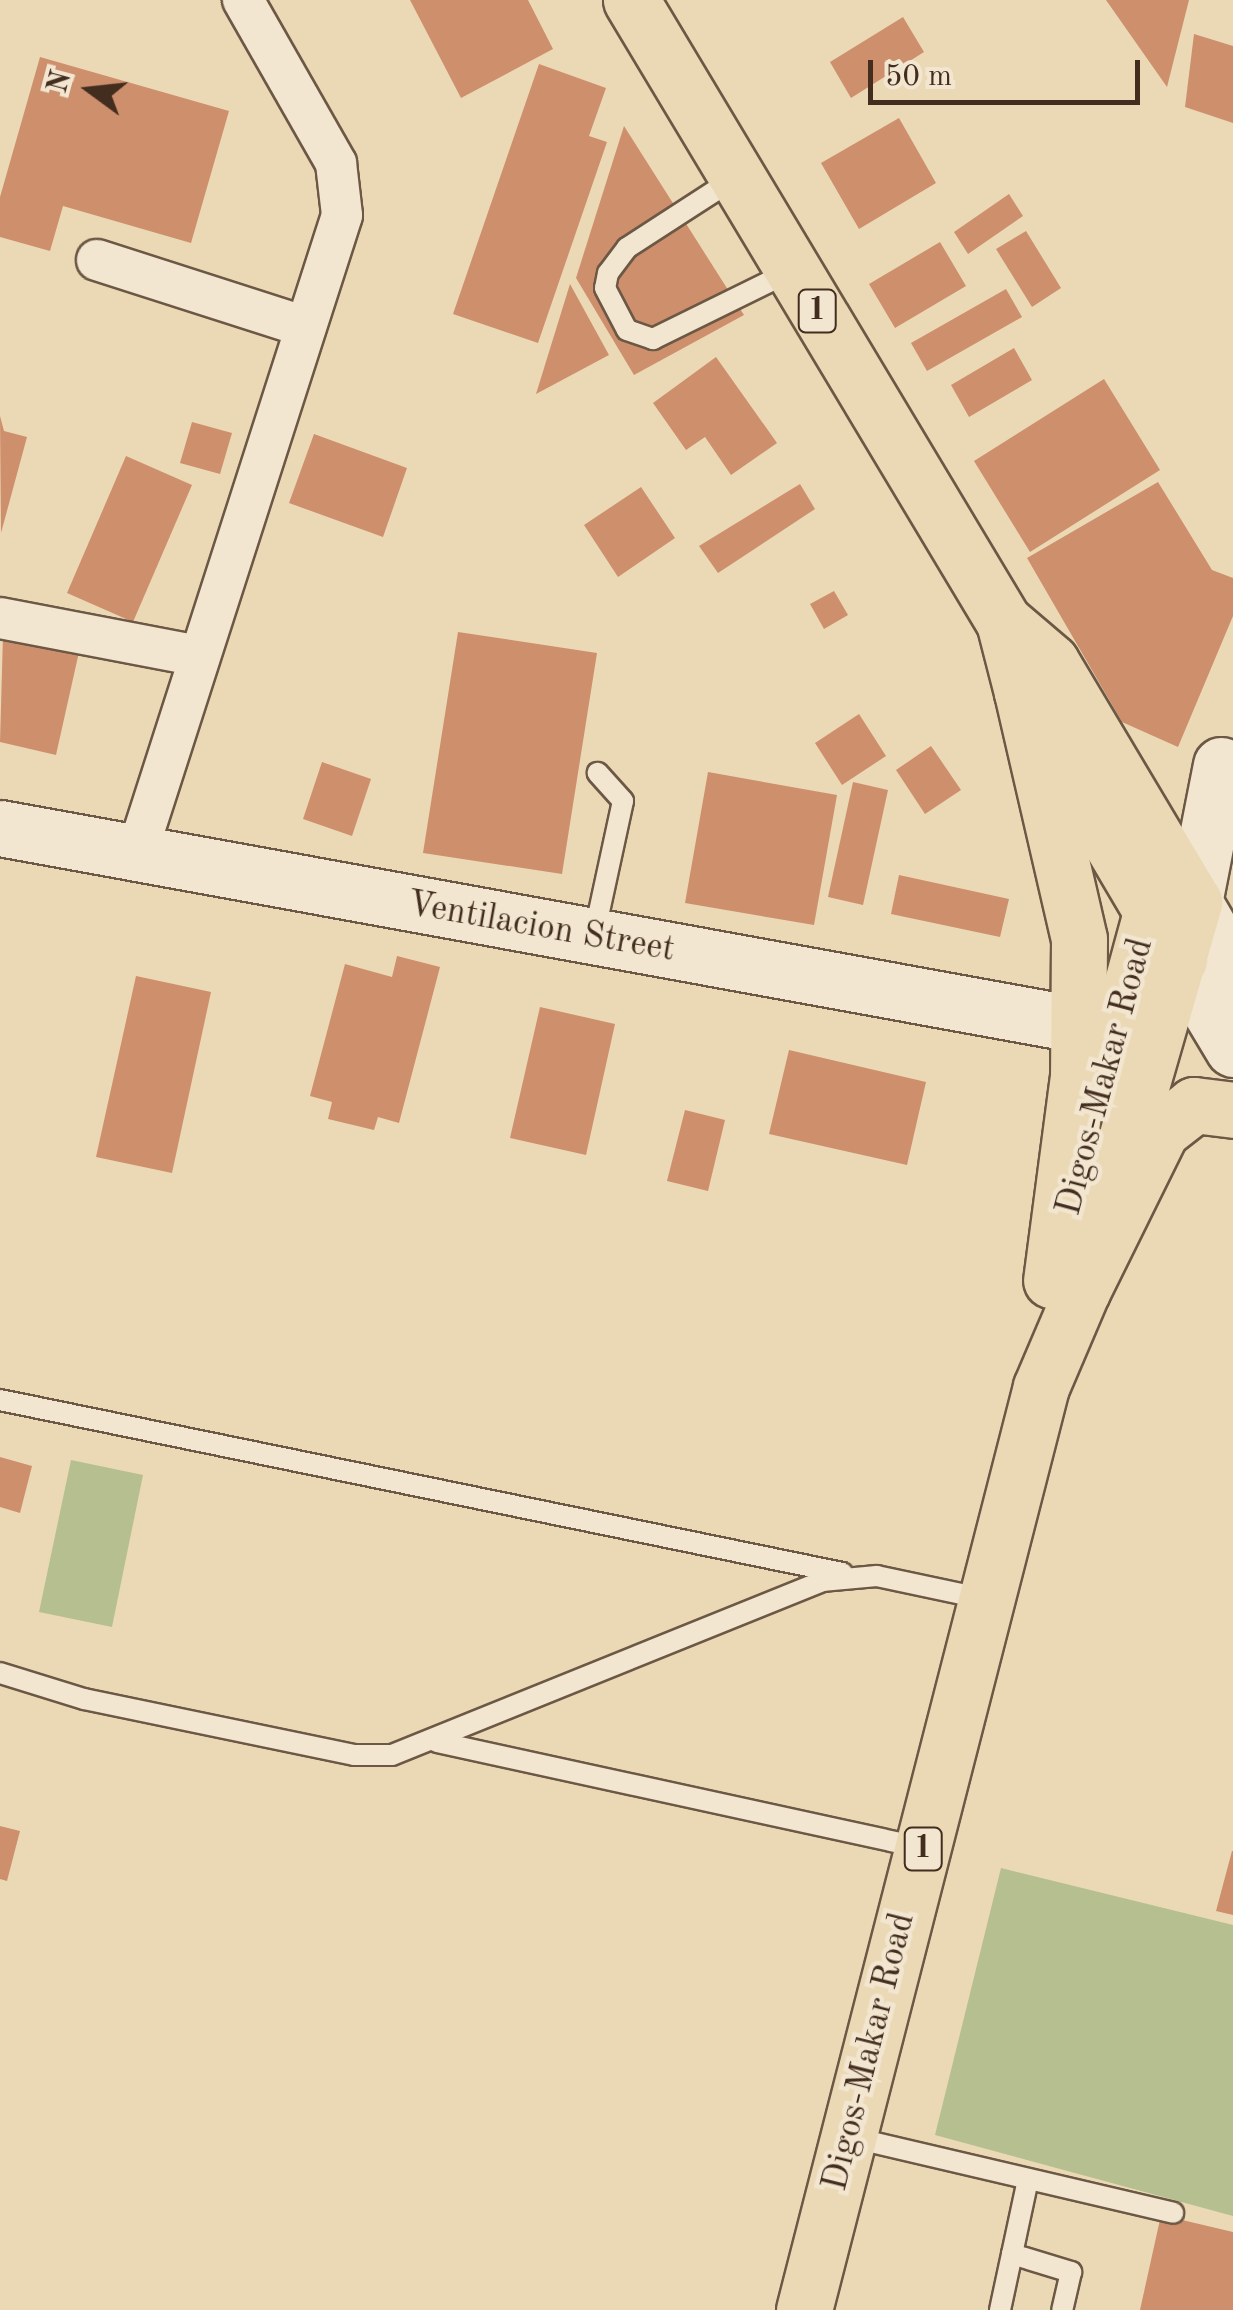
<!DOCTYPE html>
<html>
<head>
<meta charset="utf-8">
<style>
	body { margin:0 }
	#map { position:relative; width:1233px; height:2310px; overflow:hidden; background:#ebd9b6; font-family:"Old Standard TT",serif }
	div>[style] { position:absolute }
	.green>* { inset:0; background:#b6bf8f }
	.building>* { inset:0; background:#ce8f6d }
	.roads { filter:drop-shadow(2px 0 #6c5845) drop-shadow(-2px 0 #6c5845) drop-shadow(0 2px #6c5845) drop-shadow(0 -2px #6c5845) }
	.lane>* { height:20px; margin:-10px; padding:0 10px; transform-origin:10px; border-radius:10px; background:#f2e6d0 }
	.street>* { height:40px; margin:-20px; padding:0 20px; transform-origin:20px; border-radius:20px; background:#f2e6d0 }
	.secondary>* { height:55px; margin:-27.5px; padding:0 27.5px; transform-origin:27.5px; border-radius:27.5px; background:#f2e6d0 }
	.primary>* { height:55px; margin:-27.5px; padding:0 27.5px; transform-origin:27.5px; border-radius:27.5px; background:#ebd9b6 }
	.highway>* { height:55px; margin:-27.5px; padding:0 27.5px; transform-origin:27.5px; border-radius:27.5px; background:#ebd9b6 }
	span { translate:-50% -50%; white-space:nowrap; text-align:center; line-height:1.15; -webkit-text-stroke:9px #f2e6d0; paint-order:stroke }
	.shield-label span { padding:2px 8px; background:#f2e6d0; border:2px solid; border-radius:8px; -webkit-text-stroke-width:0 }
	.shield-label { font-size:32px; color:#422d1f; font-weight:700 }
	.street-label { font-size:35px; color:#422d1f }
	.north { position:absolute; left:40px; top:40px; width:100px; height:100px; -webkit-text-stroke:8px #f2e6d0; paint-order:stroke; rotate:285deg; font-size:28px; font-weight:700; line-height:40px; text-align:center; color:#422d1f }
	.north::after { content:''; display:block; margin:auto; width:35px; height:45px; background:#422d1f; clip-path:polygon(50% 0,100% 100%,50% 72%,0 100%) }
	.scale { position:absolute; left:868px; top:60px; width:272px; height:45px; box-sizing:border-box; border:5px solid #422d1f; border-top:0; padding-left:12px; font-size:30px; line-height:35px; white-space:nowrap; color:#422d1f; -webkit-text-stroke:8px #f2e6d0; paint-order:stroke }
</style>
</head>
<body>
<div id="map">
	<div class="green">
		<i style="clip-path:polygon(71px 1460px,143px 1475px,112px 1627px,39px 1612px)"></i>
		<i style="clip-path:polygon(1001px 1868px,1233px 1925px,1233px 2216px,935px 2135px)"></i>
	</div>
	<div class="building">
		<i style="clip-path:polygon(410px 0,528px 0,553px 49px,461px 98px)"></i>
		<i style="clip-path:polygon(1106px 0,1189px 0,1167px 87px)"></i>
		<i style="clip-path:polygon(903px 17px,924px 52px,851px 98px,830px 62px)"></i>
		<i style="clip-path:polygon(1194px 34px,1233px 46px,1233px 123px,1185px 107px)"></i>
		<i style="clip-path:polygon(40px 57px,229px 111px,191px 243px,63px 206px,50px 251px,0 237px,0 197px)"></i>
		<i style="clip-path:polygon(539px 64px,606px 88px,589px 136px,607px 142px,538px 343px,453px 314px)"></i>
		<i style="clip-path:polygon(899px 118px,936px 183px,859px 229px,821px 163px)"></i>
		<i style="clip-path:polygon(624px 126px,744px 315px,634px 375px,576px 278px)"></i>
		<i style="clip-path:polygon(1009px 194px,1023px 216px,968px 254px,954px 232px)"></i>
		<i style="clip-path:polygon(1026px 231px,1061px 288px,1032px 307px,996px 249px)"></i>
		<i style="clip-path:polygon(940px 242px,966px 286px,895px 328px,869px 284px)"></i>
		<i style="clip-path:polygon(570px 284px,609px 355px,536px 394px)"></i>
		<i style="clip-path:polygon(1006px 289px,1022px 317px,927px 371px,911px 343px)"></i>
		<i style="clip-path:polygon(1014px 348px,1032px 380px,969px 417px,951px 385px)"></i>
		<i style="clip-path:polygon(716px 357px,777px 443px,731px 475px,705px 437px,686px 450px,653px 403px)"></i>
		<i style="clip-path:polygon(1104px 379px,1160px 470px,1030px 552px,974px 461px)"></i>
		<i style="clip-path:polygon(0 416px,4px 431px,27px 437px,1px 533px)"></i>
		<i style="clip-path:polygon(192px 422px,232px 433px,220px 474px,180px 463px)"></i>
		<i style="clip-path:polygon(314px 434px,407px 468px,383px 537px,289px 503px)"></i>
		<i style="clip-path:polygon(126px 456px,192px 485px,133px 622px,67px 593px)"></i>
		<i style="clip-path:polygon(1158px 482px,1212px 570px,1233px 578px,1233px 616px,1178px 747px,1122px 722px,1027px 558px)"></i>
		<i style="clip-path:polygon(800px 484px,815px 509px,718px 573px,699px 546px)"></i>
		<i style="clip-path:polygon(641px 487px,675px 538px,618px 577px,584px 525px)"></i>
		<i style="clip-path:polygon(834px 591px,848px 615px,824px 629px,810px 604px)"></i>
		<i style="clip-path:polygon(458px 632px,597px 653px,562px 874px,423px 853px)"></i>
		<i style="clip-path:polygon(3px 635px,79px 652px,56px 755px,0 742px)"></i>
		<i style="clip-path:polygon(859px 714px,886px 756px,842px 785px,815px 743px)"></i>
		<i style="clip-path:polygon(931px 746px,961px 790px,925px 814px,896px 770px)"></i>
		<i style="clip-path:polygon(322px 762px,371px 779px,352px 836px,303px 819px)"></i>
		<i style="clip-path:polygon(708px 772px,837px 795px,814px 925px,685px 903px)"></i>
		<i style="clip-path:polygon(853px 782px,888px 790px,863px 905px,828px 897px)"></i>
		<i style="clip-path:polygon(899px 875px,1009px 899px,1000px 937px,891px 914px)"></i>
		<i style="clip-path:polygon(397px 956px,440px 967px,399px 1123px,378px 1117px,374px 1130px,328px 1119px,332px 1102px,310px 1096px,345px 964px,392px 977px)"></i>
		<i style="clip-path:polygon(136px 976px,211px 992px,172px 1173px,96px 1157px)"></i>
		<i style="clip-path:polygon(540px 1007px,615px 1024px,586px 1155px,510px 1138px)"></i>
		<i style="clip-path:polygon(789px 1050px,926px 1082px,907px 1165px,769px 1134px)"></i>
		<i style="clip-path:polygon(685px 1110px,725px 1120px,708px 1191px,667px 1181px)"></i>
		<i style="clip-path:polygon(0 1457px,32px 1466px,20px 1513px,0 1507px)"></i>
		<i style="clip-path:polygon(0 1826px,20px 1831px,7px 1881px,0 1879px)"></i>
		<i style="clip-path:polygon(1232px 1851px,1233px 1851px,1233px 1915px,1216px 1911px)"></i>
		<i style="clip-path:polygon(1161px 2215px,1233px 2232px,1233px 2310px,1140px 2310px)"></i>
	</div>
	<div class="roads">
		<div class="lane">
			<i style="left:735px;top:178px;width:129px;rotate:147.1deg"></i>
			<i style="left:627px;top:248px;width:31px;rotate:127deg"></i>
			<i style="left:608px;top:273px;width:15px;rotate:101deg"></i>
			<i style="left:605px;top:288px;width:47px;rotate:62.4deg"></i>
			<i style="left:627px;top:330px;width:28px;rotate:19deg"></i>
			<i style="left:653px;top:339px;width:154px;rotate:-26.2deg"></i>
			<i style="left:594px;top:935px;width:137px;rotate:-77.8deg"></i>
			<i style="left:623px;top:801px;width:38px;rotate:-132deg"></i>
			<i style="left:0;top:1400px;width:860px;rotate:11.61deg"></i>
			<i style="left:0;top:1673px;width:88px;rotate:17.2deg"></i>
			<i style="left:84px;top:1699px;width:276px;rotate:11.7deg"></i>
			<i style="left:354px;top:1755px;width:38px"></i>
			<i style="left:392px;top:1755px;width:464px;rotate:-22deg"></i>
			<i style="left:822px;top:1581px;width:55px;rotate:-5.2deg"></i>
			<i style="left:877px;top:1576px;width:110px;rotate:12deg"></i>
			<i style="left:437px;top:1742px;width:493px;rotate:12.3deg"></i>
			<i style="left:850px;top:2137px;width:332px;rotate:13.2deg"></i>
			<i style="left:1012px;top:2254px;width:62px;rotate:17deg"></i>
			<i style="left:1071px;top:2272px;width:39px;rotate:103deg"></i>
			<i style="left:1000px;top:2310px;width:134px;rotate:-77.9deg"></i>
		</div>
		<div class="street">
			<i style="left:97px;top:260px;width:219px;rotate:17.8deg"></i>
			<i style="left:0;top:618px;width:203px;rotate:10.8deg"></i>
			<i style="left:136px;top:856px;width:673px;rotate:-72.18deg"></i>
			<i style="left:342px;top:215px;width:52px;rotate:-96.6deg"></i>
			<i style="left:336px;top:163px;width:188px;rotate:-119.7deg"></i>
		</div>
		<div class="secondary">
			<i style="left:1221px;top:765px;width:140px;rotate:101.1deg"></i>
			<i style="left:1194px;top:902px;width:78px;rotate:59.8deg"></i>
			<i style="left:0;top:828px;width:1099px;rotate:10.33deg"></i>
			<i style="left:1179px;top:959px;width:105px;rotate:59deg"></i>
		</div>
		<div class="primary">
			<i style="left:631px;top:0;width:725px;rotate:59.05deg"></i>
			<i style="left:1004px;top:622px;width:72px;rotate:75.6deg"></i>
			<i style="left:1022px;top:692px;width:310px;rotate:59.5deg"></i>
			<i style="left:1102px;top:1093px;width:209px;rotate:-74.8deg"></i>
			<i style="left:804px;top:2310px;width:953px;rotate:-75.6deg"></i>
			<i style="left:1041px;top:1387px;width:104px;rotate:-66.9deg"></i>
			<i style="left:1082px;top:1291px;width:405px;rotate:-73.9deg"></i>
			<i style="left:1194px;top:902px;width:279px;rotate:-120.8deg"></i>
			<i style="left:1051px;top:662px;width:62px;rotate:-139.6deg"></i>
		</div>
		<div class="highway">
			<i style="left:1022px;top:692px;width:253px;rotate:77deg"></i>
			<i style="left:1079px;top:939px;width:137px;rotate:90.4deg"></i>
			<i style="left:1078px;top:1076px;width:206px;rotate:97.5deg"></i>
			<i style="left:1082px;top:1291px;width:178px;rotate:-63.7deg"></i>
			<i style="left:1161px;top:1131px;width:42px;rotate:-38.2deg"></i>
			<i style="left:1194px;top:1105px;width:39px;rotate:7deg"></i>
		</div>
	</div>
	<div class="shield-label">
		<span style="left:817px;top:311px">1</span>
		<span style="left:923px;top:1849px">1</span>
	</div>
	<div class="street-label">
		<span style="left:541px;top:928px;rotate:10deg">Ventilacion Street</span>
		<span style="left:1106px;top:1077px;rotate:-75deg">Digos-Makar Road</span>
		<span style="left:870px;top:2052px;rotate:-76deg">Digos-Makar Road</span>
	</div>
	<div class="north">N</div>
	<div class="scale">50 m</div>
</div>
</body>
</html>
